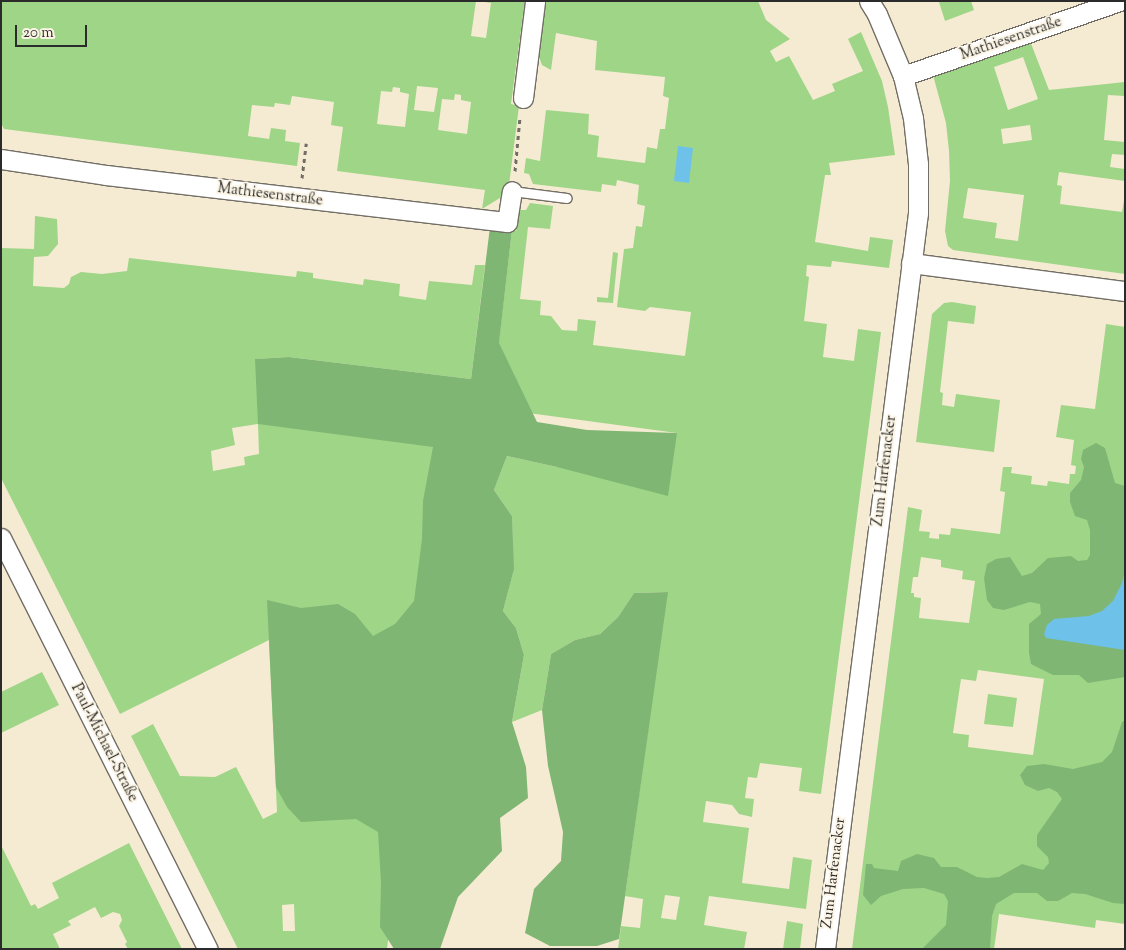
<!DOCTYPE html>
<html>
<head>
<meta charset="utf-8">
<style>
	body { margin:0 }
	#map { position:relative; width:1126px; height:950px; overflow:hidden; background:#f5ebd2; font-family:"Sorts Mill Goudy",serif }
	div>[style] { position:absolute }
	.green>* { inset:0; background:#9fd587 }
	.forest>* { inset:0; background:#7fb674 }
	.water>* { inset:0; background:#6ec2ea }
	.path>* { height:3px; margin-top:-1.5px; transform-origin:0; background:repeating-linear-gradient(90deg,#726e65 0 4px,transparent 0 8px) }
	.roads { filter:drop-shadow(1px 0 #726e65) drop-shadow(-1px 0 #726e65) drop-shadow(0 1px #726e65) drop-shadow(0 -1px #726e65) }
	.service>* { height:9px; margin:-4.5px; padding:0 4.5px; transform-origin:4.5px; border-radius:4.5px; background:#fff }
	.minor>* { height:19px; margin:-9.5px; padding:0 9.5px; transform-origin:9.5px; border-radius:9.5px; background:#fff }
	span { translate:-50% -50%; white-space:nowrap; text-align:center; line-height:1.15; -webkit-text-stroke:4px #fcf5e5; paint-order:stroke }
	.street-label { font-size:15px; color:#2b2b2b }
	.frame { position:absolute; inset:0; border:2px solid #2b2b2b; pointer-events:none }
	.scale { position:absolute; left:15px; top:25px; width:72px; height:22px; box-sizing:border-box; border:2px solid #2b2b2b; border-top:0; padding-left:6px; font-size:15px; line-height:18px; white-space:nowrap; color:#2b2b2b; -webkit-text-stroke:4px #fcf5e5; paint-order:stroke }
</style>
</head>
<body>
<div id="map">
	<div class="green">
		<i style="clip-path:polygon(evenodd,1px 1px,476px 1px,471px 36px,486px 38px,491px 3px,479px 1px,525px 1px,511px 104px,519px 106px,508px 193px,482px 209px,485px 190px,337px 171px,343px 127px,331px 125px,334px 102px,292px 96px,290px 105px,275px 103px,274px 107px,252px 105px,248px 136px,269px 139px,271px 128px,286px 130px,285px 141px,300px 143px,297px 166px,4px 129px,1px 123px,1px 1px,417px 86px,438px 88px,434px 112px,414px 110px,417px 86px,1px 1px,393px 87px,400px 88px,400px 92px,409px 94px,405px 127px,377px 124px,381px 91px,392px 92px,393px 87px,1px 1px,455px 94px,461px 95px,461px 100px,471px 102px,467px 134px,438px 130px,442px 99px,454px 100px,455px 94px)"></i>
		<i style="clip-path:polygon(evenodd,546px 1px,758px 1px,766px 20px,790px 39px,770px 51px,776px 62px,789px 56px,813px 100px,835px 91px,832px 84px,863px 71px,848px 39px,861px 32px,882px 81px,888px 107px,895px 155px,829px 163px,831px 175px,825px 175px,815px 242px,868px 251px,870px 237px,893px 240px,889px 268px,832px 261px,831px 267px,807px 265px,806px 276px,809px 277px,804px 321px,827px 324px,823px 357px,854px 361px,858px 329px,881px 332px,821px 794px,799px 791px,802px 768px,760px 763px,757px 778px,748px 777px,745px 798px,754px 799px,752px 817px,739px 814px,732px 805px,706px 801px,703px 822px,749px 828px,742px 883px,789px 889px,793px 857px,812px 860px,806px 909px,709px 896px,704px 925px,747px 932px,744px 949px,618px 949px,621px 926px,640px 928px,643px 899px,625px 896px,667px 592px,634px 593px,618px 617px,600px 634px,575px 640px,551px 654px,542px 710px,512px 722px,524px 655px,516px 628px,503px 611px,513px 572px,512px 516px,494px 490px,507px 456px,557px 467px,677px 433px,491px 408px,512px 230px,516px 231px,519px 210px,526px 210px,530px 203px,553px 206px,550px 229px,528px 227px,520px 299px,541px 301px,540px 315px,551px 316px,562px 330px,577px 331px,578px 319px,596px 321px,593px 345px,685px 356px,691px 312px,650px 307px,645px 311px,617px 307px,624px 249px,633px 248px,636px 226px,642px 227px,645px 206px,637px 204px,639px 185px,617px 180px,616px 186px,602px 184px,601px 192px,533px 184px,529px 174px,524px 173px,526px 158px,540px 161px,546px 110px,589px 114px,588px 134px,599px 136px,597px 157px,645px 163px,647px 147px,657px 149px,660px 129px,665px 129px,669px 98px,663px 96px,665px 77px,595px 70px,597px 41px,556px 33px,551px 70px,542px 65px,539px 57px,546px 1px,665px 895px,680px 897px,676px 920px,661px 918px,665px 895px)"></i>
		<i style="clip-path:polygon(971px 1px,974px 10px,945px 21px,939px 2px)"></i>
		<i style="clip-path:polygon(evenodd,1030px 41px,1049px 90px,1125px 82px,1125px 96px,1108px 95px,1104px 140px,1125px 142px,1125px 155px,1112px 154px,1110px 167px,1125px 169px,1125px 181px,1059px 172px,1057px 185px,1062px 186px,1060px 204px,1122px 212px,1125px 194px,1125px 274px,953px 250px,948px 246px,945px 231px,950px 181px,949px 151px,946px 123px,933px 75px,1030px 41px,1023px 57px,1038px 99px,1008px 110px,994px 67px,1023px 57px,1030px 41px,1030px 125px,1032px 140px,1003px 144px,1001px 129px,1030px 125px,1030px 41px,968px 188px,1024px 195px,1018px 241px,995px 238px,997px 223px,963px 218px,968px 188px)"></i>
		<i style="clip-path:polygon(evenodd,35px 216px,57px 219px,58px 244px,48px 256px,34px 257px,33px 286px,64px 288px,69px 284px,71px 277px,81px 272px,102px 274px,127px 271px,129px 258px,296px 277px,297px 271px,313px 273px,313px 278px,363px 285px,364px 279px,400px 284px,399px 296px,426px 300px,429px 281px,472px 285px,475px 265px,485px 265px,471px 379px,289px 357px,256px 359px,444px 448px,387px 949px,238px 949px,131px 736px,153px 724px,180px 776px,215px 777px,236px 767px,263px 819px,277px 812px,269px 640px,120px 714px,1px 478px,1px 248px,34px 249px,35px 216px,258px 424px,259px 454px,244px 457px,245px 465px,213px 471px,211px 451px,235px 445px,232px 428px,258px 424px,35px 216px,294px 904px,295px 931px,283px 931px,282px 905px,294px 904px)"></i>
		<i style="clip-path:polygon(613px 252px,618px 253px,613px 303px,597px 302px,597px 297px,608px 298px)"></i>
		<i style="clip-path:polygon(952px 302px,976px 306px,974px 324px,948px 321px,940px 392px,943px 393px,942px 405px,954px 407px,956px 394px,1000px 400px,994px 452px,916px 442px,932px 314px,944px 303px)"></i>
		<i style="clip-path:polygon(evenodd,1106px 324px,1125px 327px,1125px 924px,1096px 920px,1095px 928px,999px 914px,994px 949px,852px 949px,908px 507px,922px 510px,919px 531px,930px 532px,929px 538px,939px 539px,939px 534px,950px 535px,951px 528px,1000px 534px,1005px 492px,1000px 491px,1003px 467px,1012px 467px,1011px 473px,1032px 476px,1031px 484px,1047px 486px,1048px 481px,1069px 484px,1070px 474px,1075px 474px,1076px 466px,1071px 465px,1074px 440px,1056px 437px,1061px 405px,1095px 409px,1106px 324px,921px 557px,941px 560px,941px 567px,963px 571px,962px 579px,975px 581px,969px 623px,919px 618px,921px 598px,914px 597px,914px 593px,911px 593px,913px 577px,918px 577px,921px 557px,1106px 324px,978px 670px,1044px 679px,1033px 755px,968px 747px,969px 735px,953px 733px,961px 679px,976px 681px,978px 670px)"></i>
		<i style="clip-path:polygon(42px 672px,59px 705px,1px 733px,1px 692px)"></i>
		<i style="clip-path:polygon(988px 694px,1017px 698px,1013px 727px,984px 724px)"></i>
		<i style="clip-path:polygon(129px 843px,182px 949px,128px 949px,125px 944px,127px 942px,119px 926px,122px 920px,120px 914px,113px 912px,101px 918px,95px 907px,68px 921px,71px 925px,53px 934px,60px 949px,1px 949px,1px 845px,31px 906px,35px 904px,38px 909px,59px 898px,52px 883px)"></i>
		<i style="clip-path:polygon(787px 921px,803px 924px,800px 949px,783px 949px)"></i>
	</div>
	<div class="forest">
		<i style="clip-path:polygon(490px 227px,512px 230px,499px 343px,537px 422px,587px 430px,677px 433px,668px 496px,557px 467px,507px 456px,494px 490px,512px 516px,514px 569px,503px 611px,516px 628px,524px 655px,512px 722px,526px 767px,528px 798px,500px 818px,502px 851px,458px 897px,440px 949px,394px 949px,380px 927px,381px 882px,378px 832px,356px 819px,301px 822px,287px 807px,276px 787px,267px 600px,301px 608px,338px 604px,355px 614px,373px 636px,395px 624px,414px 601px,422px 539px,423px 501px,433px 447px,258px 424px,255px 359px,289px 357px,471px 379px)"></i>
		<i style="clip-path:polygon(1096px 443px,1105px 448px,1115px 483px,1125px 486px,1125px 677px,1088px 683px,1079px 675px,1053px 675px,1031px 664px,1029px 653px,1029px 624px,1041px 614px,1040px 604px,1030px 602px,1004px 610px,993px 608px,987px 600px,984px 578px,987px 564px,996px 559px,1010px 557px,1022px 576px,1032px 573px,1048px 558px,1071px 556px,1078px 561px,1087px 560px,1090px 555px,1090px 530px,1087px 520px,1075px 516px,1070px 502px,1070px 493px,1081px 480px,1084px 467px,1081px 459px,1083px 450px)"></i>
		<i style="clip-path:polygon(668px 592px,619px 939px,597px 946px,550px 946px,525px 933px,534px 889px,561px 861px,563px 832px,548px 766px,542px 710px,551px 654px,575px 640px,600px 634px,618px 617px,634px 593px)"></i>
		<i style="clip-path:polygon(1125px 720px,1125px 904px,1113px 903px,1085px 894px,1072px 893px,1058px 901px,1047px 901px,1037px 893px,1014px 893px,996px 904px,992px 916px,990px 949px,922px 949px,946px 925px,948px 901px,944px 894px,924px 888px,903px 889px,881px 896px,871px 905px,863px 895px,866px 864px,872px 864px,874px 868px,898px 871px,901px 861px,917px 854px,934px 858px,941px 867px,957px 867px,977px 877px,987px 878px,999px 877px,1022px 864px,1043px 870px,1049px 863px,1048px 857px,1037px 846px,1037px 835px,1062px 799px,1057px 792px,1049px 788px,1038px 791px,1025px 785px,1020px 775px,1027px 766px,1044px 764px,1073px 769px,1102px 762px,1112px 752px,1122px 722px)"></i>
	</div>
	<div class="water">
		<i style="clip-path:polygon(678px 146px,693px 148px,689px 183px,674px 181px)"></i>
		<i style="clip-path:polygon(1125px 569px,1125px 650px,1046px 638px,1044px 634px,1047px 625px,1054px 619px,1089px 616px,1102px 611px,1113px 601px,1122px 583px)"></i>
	</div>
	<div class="path">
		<i style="left:515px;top:171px;width:54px;rotate:-84.7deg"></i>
		<i style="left:302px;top:178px;width:35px;rotate:-83deg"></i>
	</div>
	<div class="roads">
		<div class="service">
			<i style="left:512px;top:191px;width:55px;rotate:7.3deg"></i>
		</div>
		<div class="minor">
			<i style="left:903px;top:76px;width:230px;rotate:-19.1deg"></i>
			<i style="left:523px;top:98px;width:98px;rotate:-82.9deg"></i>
			<i style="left:1px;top:159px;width:106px;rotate:8.7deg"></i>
			<i style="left:106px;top:175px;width:404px;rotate:6.7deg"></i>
			<i style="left:507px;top:222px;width:31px;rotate:-81deg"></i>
			<i style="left:911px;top:263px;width:216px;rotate:7.5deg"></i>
			<i style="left:1px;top:538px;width:460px;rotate:63.3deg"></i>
			<i style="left:825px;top:949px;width:742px;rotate:-82.8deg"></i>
			<i style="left:918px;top:213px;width:49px;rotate:-90deg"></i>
			<i style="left:918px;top:164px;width:46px;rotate:-96.2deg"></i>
			<i style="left:913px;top:118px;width:43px;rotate:-103.4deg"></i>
			<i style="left:903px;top:76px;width:67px;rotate:-112.8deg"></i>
			<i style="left:877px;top:14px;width:15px;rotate:-122deg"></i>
		</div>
	</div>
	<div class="street-label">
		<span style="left:1011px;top:39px;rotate:-19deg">Mathiesenstraße</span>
		<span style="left:270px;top:195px;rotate:7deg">Mathiesenstraße</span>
		<span style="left:885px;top:471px;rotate:-83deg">Zum Harfenacker</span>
		<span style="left:104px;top:743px;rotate:63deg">Paul-Michael-Straße</span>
		<span style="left:834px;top:873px;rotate:-83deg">Zum Harfenacker</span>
	</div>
	<div class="frame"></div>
	<div class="scale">20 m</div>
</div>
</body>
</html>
